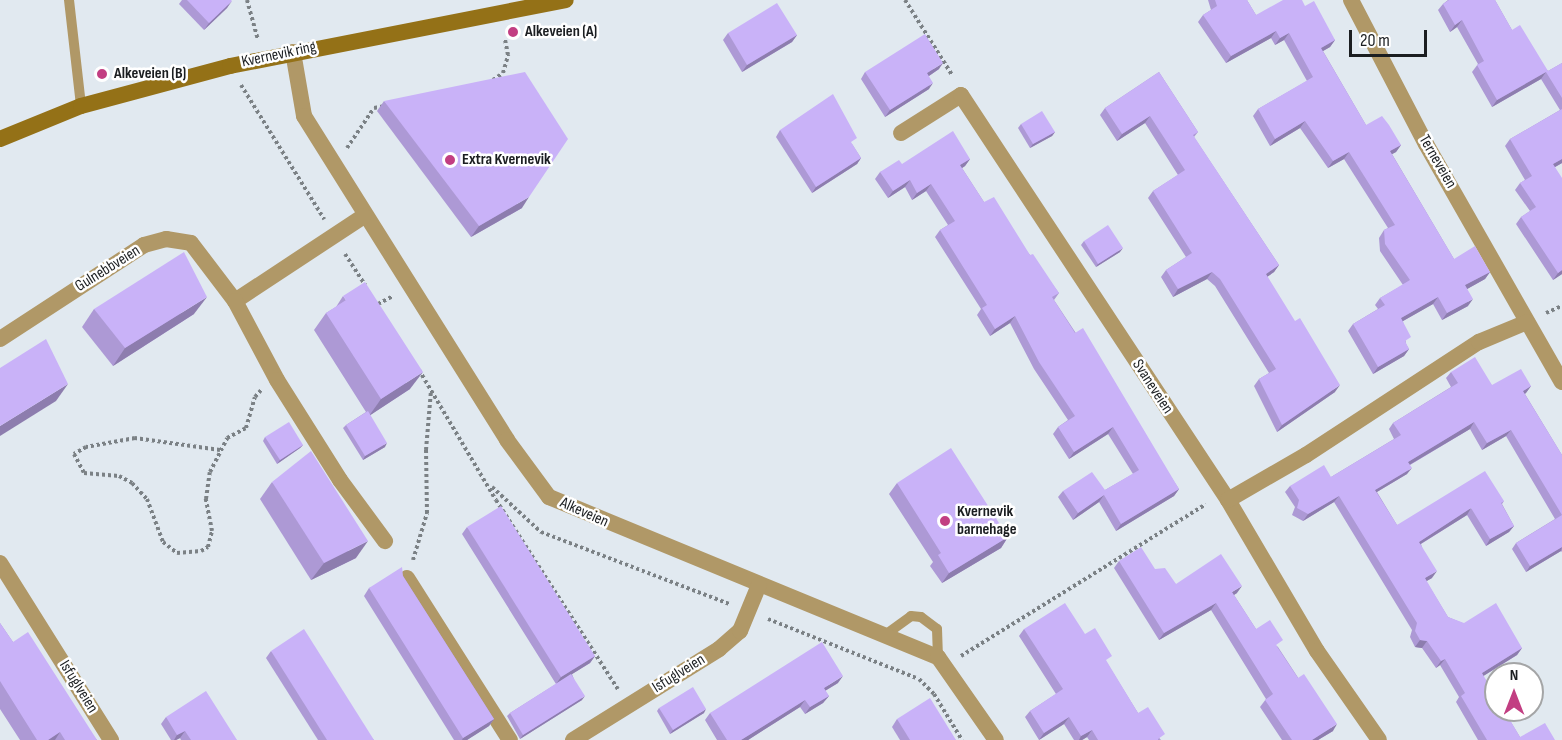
<!DOCTYPE html>
<html>
<head>
<meta charset="utf-8">
<style>
	body { margin:0 }
	#map { position:relative; width:1562px; height:740px; overflow:hidden; background:#e1e9f0; font-family:"Sofia Sans Condensed",sans-serif }
	div>[style] { position:absolute }
	.path>* { height:4px; margin-top:-2px; transform-origin:0; background:repeating-linear-gradient(90deg,#7b8185 0 3px,transparent 0 6px) }
	.service>* { height:10px; margin:-5px; padding:0 5px; transform-origin:5px; border-radius:5px; background:#b09867 }
	.minor>* { height:16px; margin:-8px; padding:0 8px; transform-origin:8px; border-radius:8px; background:#b09867 }
	.secondary>* { height:16px; margin:-8px; padding:0 8px; transform-origin:8px; border-radius:8px; background:#947117 }
	.wall>* { inset:0; background:#ad99d5 }
	.shaded-wall>* { inset:0; background:#8d7dae }
	.building>* { inset:0; background:#c9b2f8 }
	.dots>* { width:16px; height:16px; translate:-50% -50%; box-sizing:border-box; border:3px solid #fff; border-radius:50% }
	span { translate:-50% -50%; white-space:nowrap; text-align:center; line-height:1.15; -webkit-text-stroke:5px #fff; paint-order:stroke }
	.poi-label { font-size:16px; color:#1b1e21; font-weight:700 }
	.left { translate:0 -50%; text-align:left }
	.street-label { font-size:16px; color:#1b1e21 }
	.north { position:absolute; left:1484px; top:662px; width:60px; height:60px; box-sizing:border-box; background:#fff; border:2px solid #a4a5a6; border-radius:50%; rotate:0deg; font-size:16px; font-weight:700; line-height:24px; text-align:center; color:#1b1e21 }
	.north::after { content:''; display:block; margin:auto; width:21px; height:27px; background:#c23e82; clip-path:polygon(50% 0,100% 100%,50% 72%,0 100%) }
	.scale { position:absolute; left:1349px; top:30px; width:78px; height:27px; box-sizing:border-box; border:3px solid #1b1e21; border-top:0; padding-left:8px; font-size:18px; line-height:21px; white-space:nowrap; color:#1b1e21; -webkit-text-stroke:4px #fff; paint-order:stroke }
</style>
</head>
<body>
<div id="map">
	<div class="path">
		<i style="left:247px;top:0;width:41px;rotate:74.6deg"></i>
		<i style="left:905px;top:0;width:89px;rotate:57.9deg"></i>
		<i style="left:493px;top:80px;width:12px;rotate:-35deg"></i>
		<i style="left:503px;top:73px;width:19px;rotate:-74deg"></i>
		<i style="left:508px;top:55px;width:16px;rotate:-101deg"></i>
		<i style="left:241px;top:85px;width:158px;rotate:58.2deg"></i>
		<i style="left:347px;top:148px;width:48px;rotate:-56deg"></i>
		<i style="left:374px;top:108px;width:10px;rotate:-11deg"></i>
		<i style="left:345px;top:254px;width:37px;rotate:57deg"></i>
		<i style="left:378px;top:304px;width:17px;rotate:-28deg"></i>
		<i style="left:1546px;top:313px;width:17px;rotate:-24deg"></i>
		<i style="left:419px;top:370px;width:151px;rotate:59.4deg"></i>
		<i style="left:496px;top:500px;width:225px;rotate:57.2deg"></i>
		<i style="left:220px;top:450px;width:86px;rotate:-172deg"></i>
		<i style="left:135px;top:438px;width:50px;rotate:169.6deg"></i>
		<i style="left:86px;top:447px;width:14px;rotate:150deg"></i>
		<i style="left:74px;top:454px;width:21px;rotate:62deg"></i>
		<i style="left:84px;top:473px;width:35px;rotate:5deg"></i>
		<i style="left:119px;top:476px;width:15px;rotate:28deg"></i>
		<i style="left:132px;top:483px;width:22px;rotate:47deg"></i>
		<i style="left:147px;top:499px;width:46px;rotate:69.6deg"></i>
		<i style="left:163px;top:542px;width:18px;rotate:38deg"></i>
		<i style="left:177px;top:553px;width:24px;rotate:-5deg"></i>
		<i style="left:201px;top:551px;width:8px;rotate:-30deg"></i>
		<i style="left:208px;top:547px;width:16px;rotate:-76deg"></i>
		<i style="left:212px;top:531px;width:33px;rotate:-101deg"></i>
		<i style="left:206px;top:499px;width:27px;rotate:-82deg"></i>
		<i style="left:210px;top:472px;width:38px;rotate:-63deg"></i>
		<i style="left:227px;top:438px;width:21px;rotate:-28deg"></i>
		<i style="left:246px;top:428px;width:32px;rotate:-74deg"></i>
		<i style="left:255px;top:397px;width:9px;rotate:-49deg"></i>
		<i style="left:492px;top:487px;width:67px;rotate:42.6deg"></i>
		<i style="left:541px;top:532px;width:202px;rotate:20.9deg"></i>
		<i style="left:413px;top:560px;width:49px;rotate:-73.4deg"></i>
		<i style="left:427px;top:513px;width:63px;rotate:-90.9deg"></i>
		<i style="left:426px;top:450px;width:60px;rotate:-85.2deg"></i>
		<i style="left:768px;top:619px;width:162px;rotate:21.7deg"></i>
		<i style="left:919px;top:679px;width:21px;rotate:45deg"></i>
		<i style="left:934px;top:694px;width:54px;rotate:58.7deg"></i>
		<i style="left:961px;top:656px;width:288px;rotate:-31.8deg"></i>
	</div>
	<div class="service">
		<i style="left:69px;top:0;width:107px;rotate:83.5deg"></i>
		<i style="left:885px;top:635px;width:32px;rotate:-36deg"></i>
		<i style="left:911px;top:616px;width:10px;rotate:6deg"></i>
		<i style="left:921px;top:617px;width:20px;rotate:37deg"></i>
		<i style="left:937px;top:629px;width:28px;rotate:88deg"></i>
	</div>
	<div class="minor">
		<i style="left:1351px;top:0;width:162px;rotate:62.5deg"></i>
		<i style="left:1426px;top:144px;width:274px;rotate:60.3deg"></i>
		<i style="left:293px;top:52px;width:65px;rotate:80.2deg"></i>
		<i style="left:304px;top:116px;width:382px;rotate:57.9deg"></i>
		<i style="left:507px;top:440px;width:71px;rotate:53.6deg"></i>
		<i style="left:549px;top:497px;width:421px;rotate:22.4deg"></i>
		<i style="left:938px;top:657px;width:101px;rotate:55.1deg"></i>
		<i style="left:901px;top:133px;width:71px;rotate:-32.3deg"></i>
		<i style="left:961px;top:95px;width:485px;rotate:56.6deg"></i>
		<i style="left:1228px;top:500px;width:175px;rotate:59.5deg"></i>
		<i style="left:1317px;top:651px;width:108px;rotate:55.1deg"></i>
		<i style="left:235px;top:301px;width:154px;rotate:-33.4deg"></i>
		<i style="left:0;top:339px;width:172px;rotate:-33.1deg"></i>
		<i style="left:144px;top:245px;width:23px;rotate:-15deg"></i>
		<i style="left:166px;top:239px;width:25px;rotate:9deg"></i>
		<i style="left:191px;top:243px;width:73px;rotate:52.8deg"></i>
		<i style="left:235px;top:301px;width:89px;rotate:62deg"></i>
		<i style="left:277px;top:380px;width:118px;rotate:57.8deg"></i>
		<i style="left:340px;top:480px;width:76px;rotate:53.6deg"></i>
		<i style="left:1228px;top:500px;width:90px;rotate:-30deg"></i>
		<i style="left:1306px;top:455px;width:207px;rotate:-33.2deg"></i>
		<i style="left:1479px;top:342px;width:52px;rotate:-22.6deg"></i>
		<i style="left:0;top:563px;width:209px;rotate:57.9deg"></i>
		<i style="left:407px;top:578px;width:192px;rotate:57.6deg"></i>
		<i style="left:573px;top:740px;width:172px;rotate:-31.9deg"></i>
		<i style="left:719px;top:649px;width:28px;rotate:-41deg"></i>
		<i style="left:740px;top:631px;width:50px;rotate:-67.6deg"></i>
	</div>
	<div class="secondary">
		<i style="left:0;top:139px;width:87px;rotate:-22.2deg"></i>
		<i style="left:81px;top:106px;width:154px;rotate:-15deg"></i>
		<i style="left:230px;top:66px;width:342px;rotate:-11.1deg"></i>
	</div>
	<div class="wall">
		<i style="clip-path:polygon(182px 0,231px 0,227px 8px,204px 30px,179px 4px)"></i>
		<i style="clip-path:polygon(1208px 0,1247px 0,1256px 15px,1305px 6px,1335px 40px,1330px 47px,1323px 51px,1366px 125px,1401px 145px,1396px 152px,1392px 154px,1454px 259px,1490px 272px,1485px 279px,1467px 289px,1468px 306px,1442px 320px,1433px 304px,1403px 321px,1406px 344px,1409px 349px,1404px 356px,1373px 374px,1348px 331px,1353px 324px,1378px 309px,1375px 305px,1380px 298px,1403px 285px,1380px 251px,1379px 238px,1384px 230px,1388px 228px,1344px 159px,1328px 168px,1300px 128px,1270px 146px,1253px 116px,1258px 109px,1307px 81px,1284px 40px,1275px 45px,1271px 38px,1226px 63px,1198px 22px,1203px 15px,1211px 10px)"></i>
		<i style="clip-path:polygon(1448px 0,1495px 0,1512px 30px,1548px 71px,1562px 63px,1562px 163px,1555px 167px,1562px 274px,1553px 280px,1516px 224px,1521px 217px,1530px 211px,1515px 190px,1520px 183px,1525px 180px,1505px 146px,1510px 139px,1560px 110px,1541px 79px,1492px 107px,1472px 72px,1478px 64px,1457px 27px,1450px 32px,1438px 10px,1443px 4px)"></i>
		<i style="clip-path:polygon(728px 33px,797px 35px,792px 42px,742px 72px,723px 40px)"></i>
		<i style="clip-path:polygon(939px 69px,929px 76px,929px 89px,885px 117px,861px 79px,865px 72px)"></i>
		<i style="clip-path:polygon(1159px 72px,1198px 132px,1194px 137px,1279px 265px,1274px 272px,1267px 277px,1335px 392px,1277px 432px,1254px 386px,1259px 379px,1269px 373px,1215px 286px,1207px 279px,1173px 297px,1161px 277px,1166px 270px,1186px 257px,1148px 198px,1153px 191px,1178px 175px,1145px 123px,1117px 141px,1100px 115px,1105px 108px)"></i>
		<i style="clip-path:polygon(384px 101px,522px 208px,471px 237px,377px 111px)"></i>
		<i style="clip-path:polygon(1021px 124px,1055px 132px,1052px 136px,1030px 148px,1018px 128px)"></i>
		<i style="clip-path:polygon(780px 130px,852px 144px,861px 158px,857px 164px,812px 193px,776px 137px)"></i>
		<i style="clip-path:polygon(970px 159px,965px 166px,962px 168px,984px 202px,1030px 255px,1059px 293px,1054px 300px,1179px 489px,1174px 496px,1116px 531px,1099px 502px,1073px 520px,1058px 497px,1063px 491px,1105px 490px,1133px 474px,1108px 434px,1069px 459px,1053px 434px,1058px 427px,1068px 420px,1034px 369px,1010px 323px,990px 336px,977px 315px,981px 309px,935px 237px,940px 230px,948px 225px,926px 191px,912px 200px,905px 187px,888px 198px,875px 179px,880px 172px,902px 164px)"></i>
		<i style="clip-path:polygon(1084px 241px,1120px 252px,1096px 267px,1081px 245px)"></i>
		<i style="clip-path:polygon(343px 296px,410px 389px,370px 415px,385px 447px,363px 460px,343px 428px,346px 425px,366px 412px,314px 330px,326px 313px,336px 307px)"></i>
		<i style="clip-path:polygon(94px 309px,194px 314px,113px 366px,82px 327px)"></i>
		<i style="clip-path:polygon(1451px 372px,1492px 385px,1531px 386px,1525px 394px,1562px 455px,1562px 552px,1561px 551px,1526px 572px,1512px 549px,1516px 543px,1555px 519px,1506px 436px,1482px 450px,1470px 429px,1410px 465px,1407px 474px,1377px 492px,1397px 525px,1504px 501px,1502px 504px,1514px 526px,1509px 532px,1486px 546px,1467px 515px,1421px 544px,1432px 578px,1426px 581px,1448px 617px,1522px 648px,1517px 655px,1483px 676px,1520px 737px,1555px 740px,1478px 740px,1456px 702px,1459px 697px,1440px 665px,1436px 668px,1422px 648px,1415px 647px,1410px 637px,1412px 630px,1334px 502px,1303px 521px,1292px 515px,1295px 507px,1285px 492px,1290px 486px,1331px 477px,1394px 439px,1389px 429px,1393px 423px,1451px 387px,1446px 378px)"></i>
		<i style="clip-path:polygon(265px 437px,303px 445px,300px 448px,277px 464px,263px 441px)"></i>
		<i style="clip-path:polygon(272px 482px,356px 558px,311px 580px,260px 499px)"></i>
		<i style="clip-path:polygon(897px 483px,1008px 537px,1001px 548px,942px 583px,930px 566px,933px 562px,889px 494px)"></i>
		<i style="clip-path:polygon(467px 527px,595px 656px,590px 663px,572px 674px,582px 700px,520px 739px,507px 716px,510px 713px,556px 684px,462px 534px)"></i>
		<i style="clip-path:polygon(1119px 561px,1176px 584px,1237px 593px,1234px 595px,1256px 629px,1278px 647px,1333px 731px,1318px 740px,1282px 740px,1260px 707px,1266px 699px,1211px 610px,1159px 640px,1114px 568px)"></i>
		<i style="clip-path:polygon(403px 576px,494px 719px,489px 726px,467px 740px,454px 740px,364px 596px,369px 588px)"></i>
		<i style="clip-path:polygon(0 623px,13px 642px,97px 740px,20px 740px,0 709px)"></i>
		<i style="clip-path:polygon(1024px 629px,1085px 634px,1107px 663px,1138px 713px,1161px 740px,1089px 740px,1087px 737px,1082px 740px,1074px 740px,1064px 724px,1039px 740px,1025px 717px,1030px 711px,1056px 694px,1019px 636px)"></i>
		<i style="clip-path:polygon(271px 651px,374px 740px,318px 740px,266px 658px)"></i>
		<i style="clip-path:polygon(838px 683px,825px 691px,829px 696px,823px 703px,805px 714px,800px 707px,748px 740px,717px 740px,705px 720px,710px 713px)"></i>
		<i style="clip-path:polygon(659px 708px,704px 713px,670px 734px,657px 711px)"></i>
		<i style="clip-path:polygon(166px 717px,237px 740px,181px 740px,180px 738px,176px 740px,171px 740px,161px 724px)"></i>
		<i style="clip-path:polygon(897px 719px,956px 740px,900px 740px,892px 727px)"></i>
	</div>
	<div class="shaded-wall">
		<i style="clip-path:polygon(232px 1px,227px 8px,204px 30px,209px 23px)"></i>
		<i style="clip-path:polygon(1462px 20px,1457px 27px,1450px 32px,1455px 25px)"></i>
		<i style="clip-path:polygon(1276px 31px,1271px 38px,1226px 63px,1231px 56px)"></i>
		<i style="clip-path:polygon(1289px 33px,1284px 40px,1275px 45px,1280px 38px)"></i>
		<i style="clip-path:polygon(797px 35px,792px 42px,742px 72px,747px 65px)"></i>
		<i style="clip-path:polygon(1335px 40px,1330px 47px,1316px 55px,1321px 48px)"></i>
		<i style="clip-path:polygon(943px 63px,939px 69px,923px 80px,927px 73px)"></i>
		<i style="clip-path:polygon(1546px 72px,1541px 79px,1492px 107px,1497px 100px)"></i>
		<i style="clip-path:polygon(933px 83px,929px 89px,885px 117px,890px 110px)"></i>
		<i style="clip-path:polygon(1150px 116px,1145px 123px,1117px 141px,1122px 134px)"></i>
		<i style="clip-path:polygon(1305px 121px,1300px 128px,1270px 146px,1275px 139px)"></i>
		<i style="clip-path:polygon(1055px 132px,1052px 136px,1030px 148px,1033px 144px)"></i>
		<i style="clip-path:polygon(1401px 145px,1396px 152px,1385px 158px,1390px 151px)"></i>
		<i style="clip-path:polygon(1349px 152px,1344px 159px,1328px 168px,1333px 161px)"></i>
		<i style="clip-path:polygon(861px 158px,857px 164px,812px 193px,816px 187px)"></i>
		<i style="clip-path:polygon(970px 159px,965px 166px,956px 172px,960px 165px)"></i>
		<i style="clip-path:polygon(1562px 159px,1562px 163px,1548px 171px,1553px 164px)"></i>
		<i style="clip-path:polygon(910px 180px,905px 187px,888px 198px,893px 191px)"></i>
		<i style="clip-path:polygon(931px 184px,926px 191px,912px 200px,917px 193px)"></i>
		<i style="clip-path:polygon(529px 197px,522px 208px,471px 237px,479px 226px)"></i>
		<i style="clip-path:polygon(1123px 248px,1120px 252px,1096px 267px,1098px 264px)"></i>
		<i style="clip-path:polygon(1279px 265px,1274px 272px,1261px 281px,1266px 274px)"></i>
		<i style="clip-path:polygon(1562px 270px,1562px 274px,1553px 280px,1558px 273px)"></i>
		<i style="clip-path:polygon(1212px 272px,1207px 279px,1173px 297px,1178px 289px)"></i>
		<i style="clip-path:polygon(1490px 272px,1485px 279px,1460px 293px,1465px 285px)"></i>
		<i style="clip-path:polygon(207px 297px,194px 314px,113px 366px,125px 348px)"></i>
		<i style="clip-path:polygon(1438px 297px,1433px 304px,1396px 325px,1401px 318px)"></i>
		<i style="clip-path:polygon(1473px 299px,1468px 306px,1442px 320px,1447px 313px)"></i>
		<i style="clip-path:polygon(1015px 316px,1010px 323px,990px 336px,995px 329px)"></i>
		<i style="clip-path:polygon(1409px 349px,1404px 356px,1373px 374px,1378px 367px)"></i>
		<i style="clip-path:polygon(423px 372px,410px 389px,369px 416px,381px 399px)"></i>
		<i style="clip-path:polygon(68px 384px,56px 401px,0 436px,0 426px)"></i>
		<i style="clip-path:polygon(1340px 385px,1335px 392px,1277px 432px,1282px 425px)"></i>
		<i style="clip-path:polygon(1531px 386px,1526px 393px,1518px 398px,1523px 391px)"></i>
		<i style="clip-path:polygon(1474px 422px,1470px 429px,1404px 468px,1408px 462px)"></i>
		<i style="clip-path:polygon(1113px 427px,1108px 434px,1069px 459px,1074px 452px)"></i>
		<i style="clip-path:polygon(1511px 430px,1506px 436px,1482px 450px,1487px 443px)"></i>
		<i style="clip-path:polygon(387px 443px,385px 447px,363px 460px,365px 456px)"></i>
		<i style="clip-path:polygon(303px 445px,300px 448px,277px 464px,280px 460px)"></i>
		<i style="clip-path:polygon(1412px 468px,1407px 474px,1370px 496px,1375px 490px)"></i>
		<i style="clip-path:polygon(1179px 489px,1174px 496px,1116px 531px,1121px 524px)"></i>
		<i style="clip-path:polygon(1104px 495px,1099px 502px,1073px 520px,1078px 513px)"></i>
		<i style="clip-path:polygon(1339px 496px,1334px 502px,1303px 521px,1308px 514px)"></i>
		<i style="clip-path:polygon(1471px 508px,1467px 515px,1414px 548px,1419px 542px)"></i>
		<i style="clip-path:polygon(1514px 526px,1509px 532px,1486px 546px,1490px 539px)"></i>
		<i style="clip-path:polygon(1008px 537px,1001px 548px,942px 583px,949px 573px)"></i>
		<i style="clip-path:polygon(368px 541px,356px 558px,311px 580px,324px 563px)"></i>
		<i style="clip-path:polygon(1562px 547px,1561px 551px,1526px 572px,1530px 566px)"></i>
		<i style="clip-path:polygon(1437px 571px,1432px 578px,1420px 585px,1425px 578px)"></i>
		<i style="clip-path:polygon(1242px 586px,1237px 593px,1227px 599px,1232px 592px)"></i>
		<i style="clip-path:polygon(1216px 603px,1211px 610px,1159px 640px,1164px 633px)"></i>
		<i style="clip-path:polygon(1420px 640px,1427px 641px,1422px 648px,1415px 647px)"></i>
		<i style="clip-path:polygon(1522px 648px,1517px 655px,1477px 680px,1482px 673px)"></i>
		<i style="clip-path:polygon(595px 656px,590px 663px,556px 684px,561px 677px)"></i>
		<i style="clip-path:polygon(1445px 659px,1440px 665px,1436px 668px,1441px 661px)"></i>
		<i style="clip-path:polygon(843px 676px,838px 683px,818px 695px,824px 688px)"></i>
		<i style="clip-path:polygon(585px 696px,582px 700px,520px 739px,523px 735px)"></i>
		<i style="clip-path:polygon(829px 696px,823px 703px,805px 714px,810px 707px)"></i>
		<i style="clip-path:polygon(805px 700px,800px 707px,748px 740px,741px 740px)"></i>
		<i style="clip-path:polygon(706px 709px,704px 713px,670px 734px,673px 730px)"></i>
		<i style="clip-path:polygon(1069px 717px,1064px 724px,1039px 740px,1044px 733px)"></i>
		<i style="clip-path:polygon(494px 719px,489px 726px,467px 740px,462px 740px,463px 738px)"></i>
		<i style="clip-path:polygon(1337px 724px,1333px 731px,1318px 740px,1312px 740px)"></i>
		<i style="clip-path:polygon(1092px 730px,1087px 737px,1082px 740px,1079px 740px,1081px 736px)"></i>
		<i style="clip-path:polygon(185px 731px,180px 738px,176px 740px,174px 740px,177px 735px)"></i>
		<i style="clip-path:polygon(60px 732px,55px 740px,48px 740px)"></i>
	</div>
	<div class="building">
		<i style="clip-path:polygon(187px 0,231px 0,232px 1px,209px 23px)"></i>
		<i style="clip-path:polygon(1215px 0,1247px 0,1256px 15px,1283px 0,1302px 0,1305px 6px,1314px 1px,1335px 40px,1321px 48px,1366px 125px,1382px 116px,1389px 125px,1401px 145px,1390px 151px,1454px 259px,1475px 246px,1490px 272px,1465px 285px,1473px 299px,1447px 313px,1438px 297px,1401px 318px,1411px 337px,1405px 341px,1409px 349px,1378px 367px,1353px 324px,1385px 305px,1380px 298px,1410px 280px,1385px 244px,1384px 230px,1395px 225px,1349px 152px,1333px 161px,1305px 121px,1275px 139px,1258px 109px,1313px 77px,1289px 33px,1280px 38px,1276px 31px,1231px 56px,1203px 15px,1217px 6px)"></i>
		<i style="clip-path:polygon(1449px 0,1495px 0,1512px 30px,1520px 25px,1548px 71px,1562px 63px,1562px 98px,1546px 72px,1497px 100px,1477px 65px,1484px 61px,1462px 20px,1455px 25px,1443px 4px)"></i>
		<i style="clip-path:polygon(777px 3px,797px 35px,747px 65px,728px 33px)"></i>
		<i style="clip-path:polygon(925px 34px,943px 63px,927px 73px,933px 83px,890px 110px,865px 72px)"></i>
		<i style="clip-path:polygon(525px 72px,568px 139px,529px 197px,479px 226px,384px 101px)"></i>
		<i style="clip-path:polygon(1159px 72px,1198px 132px,1193px 135px,1279px 265px,1266px 274px,1295px 321px,1300px 318px,1340px 385px,1282px 425px,1259px 379px,1276px 369px,1220px 279px,1212px 272px,1178px 289px,1166px 270px,1192px 253px,1153px 191px,1185px 170px,1150px 116px,1122px 134px,1105px 108px)"></i>
		<i style="clip-path:polygon(833px 94px,857px 138px,851px 142px,861px 158px,816px 187px,780px 130px)"></i>
		<i style="clip-path:polygon(1562px 109px,1562px 159px,1553px 164px,1562px 178px,1562px 270px,1558px 273px,1521px 217px,1536px 207px,1520px 183px,1532px 176px,1510px 139px)"></i>
		<i style="clip-path:polygon(1042px 111px,1055px 132px,1033px 144px,1021px 124px)"></i>
		<i style="clip-path:polygon(953px 131px,970px 159px,960px 165px,984px 202px,994px 197px,1030px 255px,1033px 254px,1059px 293px,1052px 297px,1075px 333px,1083px 328px,1179px 489px,1121px 524px,1104px 495px,1078px 513px,1063px 491px,1092px 472px,1105px 490px,1139px 470px,1113px 427px,1074px 452px,1058px 427px,1075px 416px,1039px 362px,1015px 316px,995px 329px,982px 308px,987px 305px,940px 230px,955px 221px,931px 184px,917px 193px,910px 180px,893px 191px,880px 172px,899px 160px,902px 164px)"></i>
		<i style="clip-path:polygon(1108px 225px,1123px 248px,1098px 264px,1084px 241px)"></i>
		<i style="clip-path:polygon(184px 252px,207px 297px,125px 348px,94px 309px)"></i>
		<i style="clip-path:polygon(365px 282px,423px 372px,381px 399px,326px 313px,346px 300px,343px 296px)"></i>
		<i style="clip-path:polygon(46px 339px,68px 384px,0 426px,0 368px)"></i>
		<i style="clip-path:polygon(1475px 357px,1492px 385px,1521px 369px,1531px 386px,1523px 391px,1562px 455px,1562px 547px,1530px 566px,1516px 543px,1562px 515px,1511px 430px,1487px 443px,1474px 422px,1408px 462px,1412px 468px,1375px 490px,1397px 525px,1485px 471px,1504px 501px,1501px 503px,1514px 526px,1490px 539px,1471px 508px,1419px 542px,1437px 571px,1425px 578px,1448px 617px,1464px 623px,1496px 603px,1522px 648px,1482px 673px,1496px 697px,1496px 710px,1504px 710px,1520px 737px,1545px 723px,1555px 740px,1487px 740px,1461px 696px,1465px 693px,1445px 659px,1441px 661px,1427px 641px,1420px 640px,1415px 631px,1417px 623px,1339px 496px,1308px 514px,1297px 508px,1299px 500px,1290px 486px,1324px 465px,1331px 477px,1401px 435px,1393px 423px,1458px 383px,1451px 372px)"></i>
		<i style="clip-path:polygon(368px 411px,387px 443px,365px 456px,346px 425px)"></i>
		<i style="clip-path:polygon(289px 422px,303px 445px,280px 460px,265px 437px)"></i>
		<i style="clip-path:polygon(951px 448px,1008px 537px,949px 573px,938px 555px,941px 553px,897px 483px)"></i>
		<i style="clip-path:polygon(311px 451px,368px 541px,324px 563px,272px 482px)"></i>
		<i style="clip-path:polygon(501px 506px,595px 656px,561px 677px,467px 527px)"></i>
		<i style="clip-path:polygon(1141px 547px,1155px 569px,1165px 568px,1176px 584px,1221px 554px,1242px 586px,1232px 592px,1256px 629px,1270px 620px,1283px 640px,1276px 645px,1298px 678px,1304px 674px,1337px 724px,1312px 740px,1292px 740px,1265px 700px,1273px 694px,1216px 603px,1164px 633px,1119px 561px)"></i>
		<i style="clip-path:polygon(402px 567px,403px 576px,494px 719px,463px 738px,369px 588px)"></i>
		<i style="clip-path:polygon(1065px 603px,1085px 634px,1095px 628px,1112px 656px,1106px 660px,1138px 713px,1148px 707px,1165px 734px,1158px 739px,1158px 740px,1098px 740px,1092px 730px,1081px 736px,1069px 717px,1044px 733px,1030px 711px,1063px 689px,1024px 629px)"></i>
		<i style="clip-path:polygon(0 623px,13px 642px,28px 632px,97px 740px,65px 740px,60px 732px,48px 740px,37px 740px,0 681px)"></i>
		<i style="clip-path:polygon(304px 629px,374px 740px,327px 740px,271px 651px)"></i>
		<i style="clip-path:polygon(822px 642px,843px 676px,824px 688px,829px 696px,810px 707px,805px 700px,741px 740px,727px 740px,710px 713px)"></i>
		<i style="clip-path:polygon(571px 674px,585px 696px,523px 735px,510px 713px)"></i>
		<i style="clip-path:polygon(693px 687px,706px 709px,673px 730px,659px 708px)"></i>
		<i style="clip-path:polygon(206px 691px,237px 740px,191px 740px,185px 731px,177px 735px,166px 717px)"></i>
		<i style="clip-path:polygon(930px 698px,956px 740px,910px 740px,897px 719px)"></i>
	</div>
	<div class="dots">
		<i style="left:513px;top:32px;background:#c23e82"></i>
		<i style="left:102px;top:74px;background:#c23e82"></i>
		<i style="left:450px;top:160px;background:#c23e82"></i>
		<i style="left:945px;top:521px;background:#c23e82"></i>
	</div>
	<div class="poi-label">
		<span class="left" style="left:525px;top:32px">Alkeveien (A)</span>
		<span class="left" style="left:114px;top:74px">Alkeveien (B)</span>
		<span class="left" style="left:462px;top:160px">Extra Kvernevik</span>
		<span class="left" style="left:957px;top:521px">Kvernevik<br>barnehage</span>
	</div>
	<div class="street-label">
		<span style="left:279px;top:55px;rotate:-12deg">Kvernevik ring</span>
		<span style="left:1437px;top:162px;rotate:60deg">Terneveien</span>
		<span style="left:108px;top:269px;rotate:-32deg">Gulnebbveien</span>
		<span style="left:1152px;top:387px;rotate:57deg">Svaneveien</span>
		<span style="left:584px;top:513px;rotate:24deg">Alkeveien</span>
		<span style="left:679px;top:674px;rotate:-32deg">Isfuglveien</span>
		<span style="left:78px;top:687px;rotate:58deg">Isfuglveien</span>
	</div>
	<div class="north">N</div>
	<div class="scale">20 m</div>
</div>
</body>
</html>
